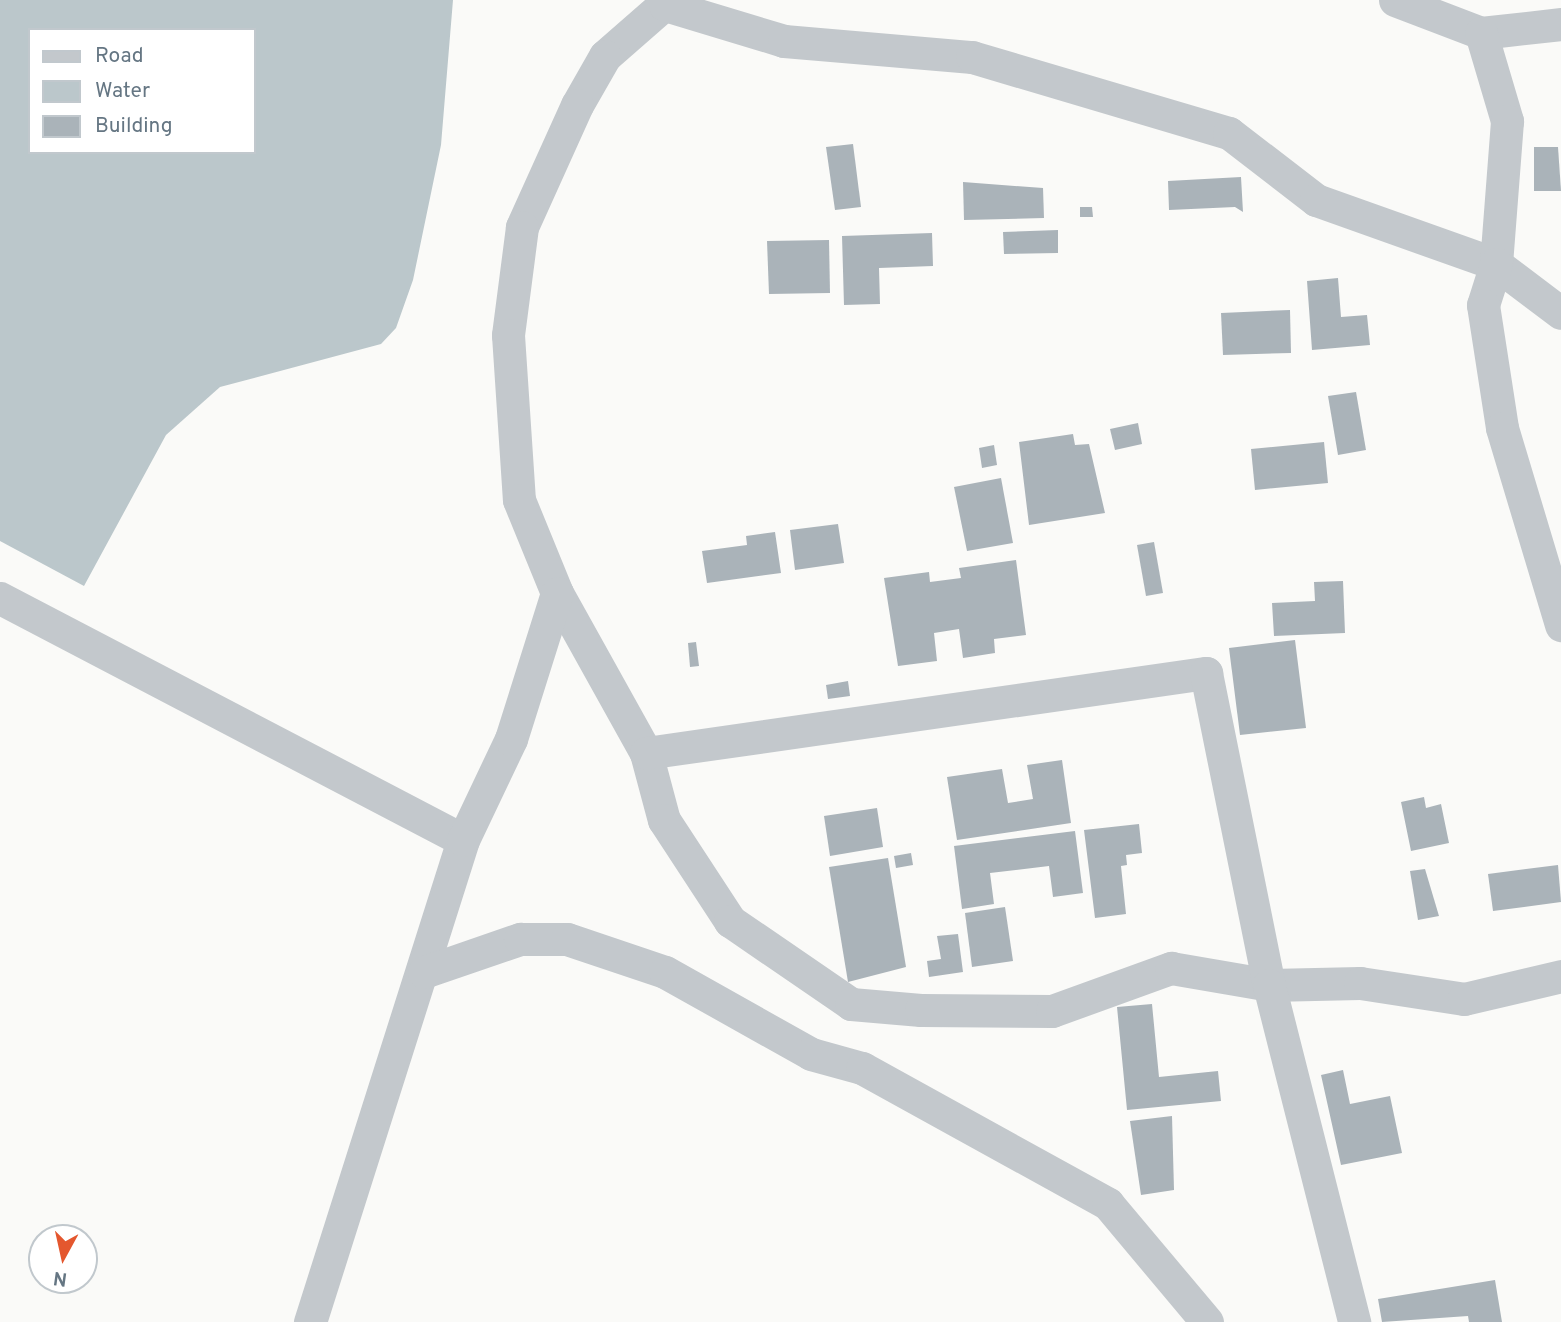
<!DOCTYPE html>
<html>
<head>
<meta charset="utf-8">
<style>
	body { margin:0 }
	#map { position:relative; width:1561px; height:1322px; overflow:hidden; background:#fafaf8; font-family:Overpass,sans-serif }
	div>[style] { position:absolute }
	.water>* { inset:0; background:#bbc7cb }
	.building>* { inset:0; background:#aab3b9 }
	.minor>* { height:33px; margin:-16.5px; padding:0 16.5px; transform-origin:16.5px; border-radius:16.5px; background:#c3c8cc }
	span { translate:-50% -50%; white-space:nowrap; text-align:center; line-height:1.15; -webkit-text-stroke:7px #fff; paint-order:stroke }
	.legend { position:absolute; left:28px; top:28px; width:228px; height:126px; box-sizing:border-box; background:#fff; border:2px solid #c1c8cd; margin:0; padding:9px 12px; list-style:none; font-size:21px; color:#657683 }
	.legend li { display:flex; align-items:center; gap:14px; height:35px }
	.legend b { width:35px; border:2px solid #c1c8cd }
	.north { position:absolute; left:28px; top:1224px; width:70px; height:70px; box-sizing:border-box; background:#fff; border:2px solid #c1c8cd; border-radius:50%; rotate:188deg; font-size:19px; font-weight:700; line-height:28px; text-align:center; color:#657683 }
	.north::after { content:''; display:block; margin:auto; width:24px; height:32px; background:#e4572e; clip-path:polygon(50% 0,100% 100%,50% 72%,0 100%) }
</style>
</head>
<body>
<div id="map">
	<div class="water">
		<i style="clip-path:polygon(evenodd,0 0,453px 0,441px 145px,413px 280px,396px 328px,381px 344px,220px 387px,166px 435px,84px 586px,0 541px,0 0,30px 30px,254px 30px,254px 152px,30px 152px,30px 30px)"></i>
	</div>
	<div class="building">
		<i style="clip-path:polygon(853px 144px,861px 207px,835px 210px,826px 147px)"></i>
		<i style="clip-path:polygon(1534px 147px,1558px 147px,1561px 191px,1534px 191px)"></i>
		<i style="clip-path:polygon(1241px 177px,1243px 212px,1235px 207px,1169px 210px,1168px 181px)"></i>
		<i style="clip-path:polygon(963px 182px,1043px 188px,1044px 218px,964px 220px)"></i>
		<i style="clip-path:polygon(1080px 207px,1092px 207px,1093px 217px,1080px 217px)"></i>
		<i style="clip-path:polygon(1058px 230px,1058px 253px,1004px 254px,1003px 232px)"></i>
		<i style="clip-path:polygon(932px 233px,933px 266px,879px 268px,880px 304px,844px 305px,842px 236px)"></i>
		<i style="clip-path:polygon(829px 240px,830px 293px,769px 294px,767px 241px)"></i>
		<i style="clip-path:polygon(1338px 278px,1341px 317px,1367px 315px,1370px 345px,1312px 350px,1307px 281px)"></i>
		<i style="clip-path:polygon(1290px 310px,1291px 353px,1223px 355px,1221px 313px)"></i>
		<i style="clip-path:polygon(1356px 392px,1366px 450px,1338px 455px,1328px 396px)"></i>
		<i style="clip-path:polygon(1138px 423px,1142px 444px,1115px 450px,1110px 429px)"></i>
		<i style="clip-path:polygon(1073px 434px,1075px 445px,1089px 444px,1105px 513px,1029px 525px,1019px 442px)"></i>
		<i style="clip-path:polygon(1324px 442px,1328px 483px,1255px 490px,1251px 449px)"></i>
		<i style="clip-path:polygon(994px 445px,997px 465px,982px 468px,979px 448px)"></i>
		<i style="clip-path:polygon(1001px 478px,1013px 543px,967px 551px,954px 487px)"></i>
		<i style="clip-path:polygon(838px 524px,844px 563px,795px 570px,790px 530px)"></i>
		<i style="clip-path:polygon(775px 532px,781px 573px,707px 583px,702px 551px,747px 545px,746px 536px)"></i>
		<i style="clip-path:polygon(1154px 542px,1163px 593px,1146px 596px,1137px 545px)"></i>
		<i style="clip-path:polygon(1016px 560px,1026px 635px,994px 639px,995px 653px,963px 658px,959px 629px,934px 633px,937px 661px,898px 666px,884px 578px,929px 572px,930px 582px,961px 578px,959px 568px)"></i>
		<i style="clip-path:polygon(1343px 581px,1345px 633px,1274px 636px,1272px 603px,1315px 601px,1314px 582px)"></i>
		<i style="clip-path:polygon(1295px 640px,1306px 728px,1240px 735px,1229px 648px)"></i>
		<i style="clip-path:polygon(696px 642px,699px 666px,690px 667px,688px 643px)"></i>
		<i style="clip-path:polygon(848px 681px,850px 696px,828px 699px,826px 685px)"></i>
		<i style="clip-path:polygon(1062px 760px,1071px 823px,957px 840px,947px 777px,1002px 769px,1008px 803px,1033px 799px,1027px 765px)"></i>
		<i style="clip-path:polygon(1424px 797px,1426px 808px,1441px 804px,1449px 843px,1411px 851px,1401px 802px)"></i>
		<i style="clip-path:polygon(877px 808px,883px 847px,830px 856px,824px 816px)"></i>
		<i style="clip-path:polygon(1139px 824px,1142px 853px,1126px 855px,1127px 865px,1121px 866px,1126px 914px,1095px 918px,1084px 830px)"></i>
		<i style="clip-path:polygon(1075px 831px,1083px 893px,1053px 897px,1049px 866px,990px 873px,994px 904px,962px 909px,954px 846px)"></i>
		<i style="clip-path:polygon(911px 853px,913px 865px,896px 868px,894px 856px)"></i>
		<i style="clip-path:polygon(888px 858px,906px 967px,848px 982px,829px 867px)"></i>
		<i style="clip-path:polygon(1558px 865px,1561px 902px,1493px 911px,1488px 874px)"></i>
		<i style="clip-path:polygon(1425px 869px,1439px 916px,1418px 920px,1410px 871px)"></i>
		<i style="clip-path:polygon(1005px 907px,1013px 961px,972px 967px,965px 913px)"></i>
		<i style="clip-path:polygon(958px 934px,963px 972px,929px 977px,927px 961px,941px 959px,937px 936px)"></i>
		<i style="clip-path:polygon(1152px 1004px,1159px 1077px,1218px 1071px,1221px 1101px,1127px 1110px,1117px 1007px)"></i>
		<i style="clip-path:polygon(1343px 1070px,1350px 1104px,1390px 1096px,1402px 1153px,1341px 1165px,1321px 1075px)"></i>
		<i style="clip-path:polygon(1172px 1116px,1174px 1190px,1141px 1195px,1130px 1121px)"></i>
		<i style="clip-path:polygon(1495px 1280px,1502px 1322px,1469px 1322px,1468px 1316px,1382px 1322px,1378px 1299px)"></i>
	</div>
	<div class="minor">
		<i style="left:669px;top:0;width:85px;rotate:138.8deg"></i>
		<i style="left:605px;top:56px;width:56px;rotate:119.7deg"></i>
		<i style="left:577px;top:105px;width:134px;rotate:114.3deg"></i>
		<i style="left:522px;top:227px;width:109px;rotate:97.4deg"></i>
		<i style="left:508px;top:335px;width:165px;rotate:86.2deg"></i>
		<i style="left:519px;top:500px;width:100px;rotate:67.8deg"></i>
		<i style="left:557px;top:593px;width:183px;rotate:60.9deg"></i>
		<i style="left:646px;top:753px;width:69px;rotate:75deg"></i>
		<i style="left:664px;top:820px;width:121px;rotate:56.8deg"></i>
		<i style="left:730px;top:921px;width:147px;rotate:34.4deg"></i>
		<i style="left:851px;top:1004px;width:70px;rotate:4.9deg"></i>
		<i style="left:921px;top:1010px;width:131px;rotate:0.4deg"></i>
		<i style="left:1052px;top:1011px;width:127px;rotate:-19.9deg"></i>
		<i style="left:1171px;top:968px;width:99px;rotate:9.8deg"></i>
		<i style="left:1269px;top:985px;width:91px;rotate:-1.3deg"></i>
		<i style="left:1360px;top:983px;width:105px;rotate:8.7deg"></i>
		<i style="left:1464px;top:999px;width:100px;rotate:-13.3deg"></i>
		<i style="left:1395px;top:0;width:92px;rotate:21deg"></i>
		<i style="left:1481px;top:33px;width:81px;rotate:-6.4deg"></i>
		<i style="left:665px;top:5px;width:124px;rotate:16.8deg"></i>
		<i style="left:784px;top:41px;width:189px;rotate:4.9deg"></i>
		<i style="left:972px;top:57px;width:268px;rotate:16.5deg"></i>
		<i style="left:1229px;top:133px;width:110px;rotate:37.6deg"></i>
		<i style="left:1316px;top:200px;width:191px;rotate:19.6deg"></i>
		<i style="left:1496px;top:264px;width:81px;rotate:37deg"></i>
		<i style="left:1481px;top:33px;width:92px;rotate:73.5deg"></i>
		<i style="left:1507px;top:121px;width:143px;rotate:94.4deg"></i>
		<i style="left:1496px;top:264px;width:43px;rotate:107.6deg"></i>
		<i style="left:1483px;top:305px;width:124px;rotate:81.2deg"></i>
		<i style="left:1502px;top:428px;width:206px;rotate:73.3deg"></i>
		<i style="left:0;top:598px;width:522px;rotate:27.6deg"></i>
		<i style="left:463px;top:840px;width:506px;rotate:107.61deg"></i>
		<i style="left:646px;top:753px;width:566px;rotate:-8.13deg"></i>
		<i style="left:1206px;top:673px;width:318px;rotate:78.6deg"></i>
		<i style="left:1269px;top:985px;width:348px;rotate:75.8deg"></i>
		<i style="left:463px;top:840px;width:112px;rotate:-64.6deg"></i>
		<i style="left:511px;top:739px;width:153px;rotate:-72.5deg"></i>
		<i style="left:424px;top:972px;width:102px;rotate:-19deg"></i>
		<i style="left:520px;top:939px;width:47px"></i>
		<i style="left:567px;top:939px;width:103px;rotate:18.6deg"></i>
		<i style="left:665px;top:972px;width:167px;rotate:29.3deg"></i>
		<i style="left:811px;top:1054px;width:53px;rotate:15.4deg"></i>
		<i style="left:862px;top:1068px;width:281px;rotate:28.9deg"></i>
		<i style="left:1108px;top:1204px;width:154px;rotate:50deg"></i>
	</div>
	<ul class="legend">
	<li><b style="height:9px;background:#c3c8cc"></b>Road</li>
	<li><b style="height:19px;background:#bbc7cb"></b>Water</li>
	<li><b style="height:19px;background:#aab3b9"></b>Building</li>
	</ul>
	<div class="north">N</div>
</div>
</body>
</html>
